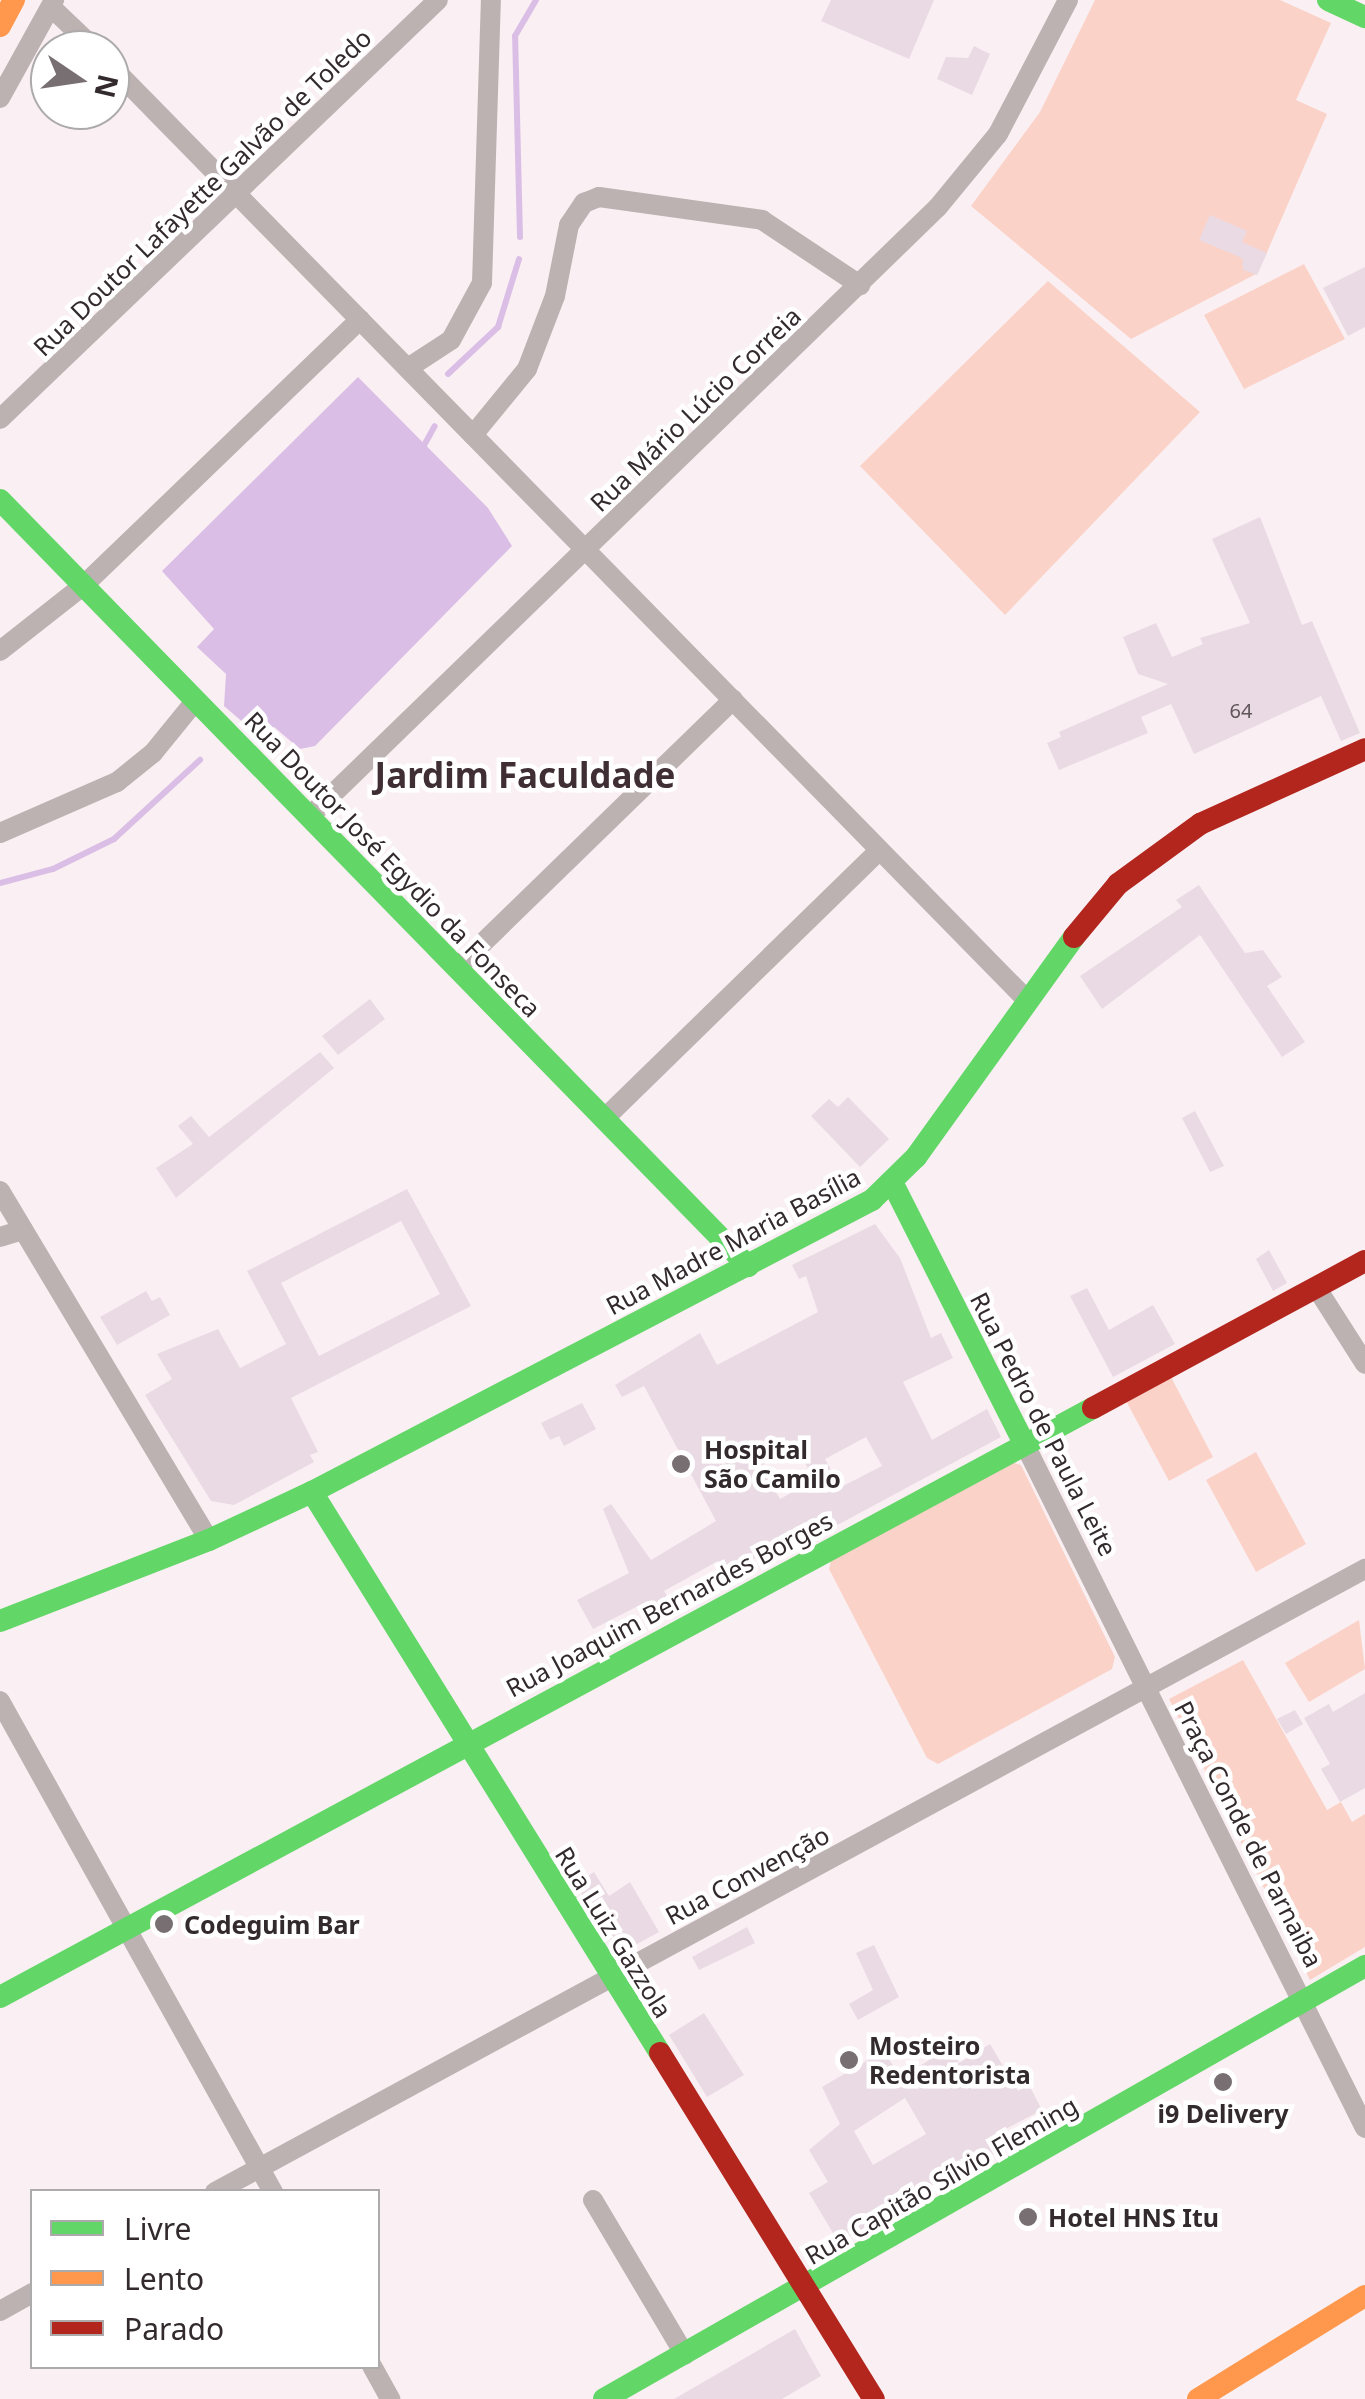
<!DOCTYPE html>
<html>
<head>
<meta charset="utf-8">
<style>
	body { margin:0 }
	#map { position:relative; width:1365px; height:2399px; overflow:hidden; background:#faf0f3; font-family:"Noto Sans",sans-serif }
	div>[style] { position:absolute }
	.green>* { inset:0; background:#fbd2c8 }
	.water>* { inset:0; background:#dbbee6 }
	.stream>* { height:6px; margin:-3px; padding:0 3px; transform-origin:3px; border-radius:3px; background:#dbbee6 }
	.building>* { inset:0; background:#eadae4 }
	.street>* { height:20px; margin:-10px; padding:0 10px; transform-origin:10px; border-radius:10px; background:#bdb2b2 }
	.fast>* { height:22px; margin:-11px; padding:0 11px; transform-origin:11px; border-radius:11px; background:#63d668 }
	.slow>* { height:22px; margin:-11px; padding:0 11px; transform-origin:11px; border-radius:11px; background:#ff974d }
	.jam>* { height:22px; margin:-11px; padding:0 11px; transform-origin:11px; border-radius:11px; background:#b3261e }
	.dots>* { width:28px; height:28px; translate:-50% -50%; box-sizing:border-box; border:5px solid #fff; border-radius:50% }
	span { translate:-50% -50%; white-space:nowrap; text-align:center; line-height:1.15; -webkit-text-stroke:9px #fff; paint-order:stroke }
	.number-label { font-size:20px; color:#60565a }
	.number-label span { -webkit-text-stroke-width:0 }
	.street-label { font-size:25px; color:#322a2c }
	.poi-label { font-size:25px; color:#322a2c; font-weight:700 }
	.left { translate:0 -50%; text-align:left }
	.district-label { font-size:35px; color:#3f2e34; font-weight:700 }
	.legend { position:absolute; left:30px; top:2189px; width:350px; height:180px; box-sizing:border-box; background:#fff; border:2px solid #adaaab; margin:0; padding:12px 18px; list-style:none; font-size:30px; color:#322a2c }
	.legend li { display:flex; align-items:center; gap:20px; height:50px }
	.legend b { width:50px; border:2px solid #adaaab }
	.north { position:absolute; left:30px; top:30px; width:100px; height:100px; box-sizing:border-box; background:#fff; border:2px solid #adaaab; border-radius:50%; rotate:103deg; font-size:28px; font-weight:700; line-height:40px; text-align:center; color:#322a2c }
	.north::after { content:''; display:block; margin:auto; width:35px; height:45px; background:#786f72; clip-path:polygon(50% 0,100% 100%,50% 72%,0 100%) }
</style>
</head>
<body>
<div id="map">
	<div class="green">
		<i style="clip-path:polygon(1095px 0,1280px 0,1331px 23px,1296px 100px,1327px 114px,1258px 273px,1131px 339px,971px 206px,1040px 112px)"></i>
		<i style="clip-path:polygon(1304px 264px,1345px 339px,1244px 389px,1204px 315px)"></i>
		<i style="clip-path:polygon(1048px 281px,1200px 412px,1005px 615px,860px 466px)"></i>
		<i style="clip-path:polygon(1170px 1375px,1213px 1457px,1169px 1481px,1125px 1399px)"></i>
		<i style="clip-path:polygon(1256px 1452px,1306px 1544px,1256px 1572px,1206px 1480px)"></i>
		<i style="clip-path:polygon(1011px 1462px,1021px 1465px,1115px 1657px,1112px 1669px,938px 1764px,927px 1758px,829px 1569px,832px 1557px)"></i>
		<i style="clip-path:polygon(1359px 1620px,1365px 1669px,1309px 1702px,1285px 1663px)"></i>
		<i style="clip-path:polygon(1243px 1660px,1327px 1810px,1341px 1802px,1352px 1822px,1365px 1814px,1365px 1947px,1310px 1980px,1169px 1699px)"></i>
	</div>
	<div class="water">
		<i style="clip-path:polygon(358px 377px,488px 508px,512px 546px,315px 746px,300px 749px,274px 727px,253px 731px,224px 706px,226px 674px,197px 647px,214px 629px,162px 571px)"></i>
	</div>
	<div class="stream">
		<i style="left:520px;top:237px;width:201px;rotate:-91.4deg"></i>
		<i style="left:515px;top:36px;width:42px;rotate:-59.7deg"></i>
		<i style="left:448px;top:374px;width:69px;rotate:-43.2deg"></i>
		<i style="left:498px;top:327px;width:71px;rotate:-72.8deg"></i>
		<i style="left:422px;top:449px;width:26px;rotate:-61deg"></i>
		<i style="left:0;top:883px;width:55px;rotate:-14.8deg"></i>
		<i style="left:53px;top:869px;width:68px;rotate:-26.2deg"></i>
		<i style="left:114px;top:839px;width:117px;rotate:-42.6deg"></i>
	</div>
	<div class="building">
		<i style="clip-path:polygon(831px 0,934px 0,909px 59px,821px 21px)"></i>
		<i style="clip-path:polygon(974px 46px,990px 54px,972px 95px,937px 79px,946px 57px,968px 58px)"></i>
		<i style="clip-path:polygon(1210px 215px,1247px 231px,1242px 242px,1267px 253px,1257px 275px,1243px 270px,1242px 258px,1199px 240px)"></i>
		<i style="clip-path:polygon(1365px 267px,1365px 327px,1348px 336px,1323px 288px)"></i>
		<i style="clip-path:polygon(1260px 517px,1302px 625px,1312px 621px,1360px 733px,1341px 741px,1321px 696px,1194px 754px,1171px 704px,1141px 717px,1148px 733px,1059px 770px,1047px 743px,1061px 737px,1059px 732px,1168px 684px,1138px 674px,1123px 637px,1156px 623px,1172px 657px,1203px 644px,1200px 638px,1250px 623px,1212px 539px)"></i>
		<i style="clip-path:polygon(1199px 885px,1245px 953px,1263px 950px,1282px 977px,1267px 986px,1305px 1042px,1282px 1057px,1200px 935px,1102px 1009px,1080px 976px,1182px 907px,1176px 900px)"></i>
		<i style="clip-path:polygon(370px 999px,385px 1019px,338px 1055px,322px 1036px)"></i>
		<i style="clip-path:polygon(320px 1052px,334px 1068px,176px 1198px,156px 1168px,193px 1144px,178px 1126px,191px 1116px,209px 1137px)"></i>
		<i style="clip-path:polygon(848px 1097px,889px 1139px,860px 1167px,811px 1116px,829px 1099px,838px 1107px)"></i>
		<i style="clip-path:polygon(1195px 1111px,1224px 1166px,1210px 1172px,1182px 1118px)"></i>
		<i style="clip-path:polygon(evenodd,407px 1189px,471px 1306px,291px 1398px,318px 1452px,310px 1455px,314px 1462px,234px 1505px,211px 1501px,145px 1395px,172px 1379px,157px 1354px,218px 1329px,240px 1368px,286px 1344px,247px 1271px,407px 1189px,401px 1221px,440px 1294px,319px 1356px,281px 1283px,401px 1221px)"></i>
		<i style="clip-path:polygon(evenodd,875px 1224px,900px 1258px,931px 1338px,941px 1333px,953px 1358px,903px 1382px,932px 1440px,987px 1409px,1001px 1437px,817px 1536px,812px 1526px,725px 1575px,718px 1561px,664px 1591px,668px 1597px,652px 1607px,648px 1601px,593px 1629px,577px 1600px,629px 1573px,603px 1509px,611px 1504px,651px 1560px,716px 1521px,644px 1386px,622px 1397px,615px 1385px,700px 1333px,717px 1365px,818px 1312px,806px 1276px,799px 1279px,792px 1265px,875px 1224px,866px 1437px,882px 1466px,841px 1487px,825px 1459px,866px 1437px,875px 1224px,796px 1445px,814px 1480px,780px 1499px,761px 1466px,796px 1445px)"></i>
		<i style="clip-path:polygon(1269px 1250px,1287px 1283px,1273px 1291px,1256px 1259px)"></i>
		<i style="clip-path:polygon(1087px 1288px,1109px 1330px,1153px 1305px,1175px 1344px,1113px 1377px,1070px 1296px)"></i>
		<i style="clip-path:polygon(146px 1291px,152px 1301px,160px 1297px,170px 1315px,117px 1345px,100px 1317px)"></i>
		<i style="clip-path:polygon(582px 1403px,596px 1429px,564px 1446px,559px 1436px,550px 1440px,541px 1423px)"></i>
		<i style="clip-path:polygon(1365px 1693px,1365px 1788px,1340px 1802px,1321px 1769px,1330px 1764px,1304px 1718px,1329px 1704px,1333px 1712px)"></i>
		<i style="clip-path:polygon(1295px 1710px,1303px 1724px,1286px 1734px,1277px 1719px)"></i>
		<i style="clip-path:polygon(594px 1872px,609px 1896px,630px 1882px,659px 1932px,619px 1954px,575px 1884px)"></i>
		<i style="clip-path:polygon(747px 1927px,755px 1943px,699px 1970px,692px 1957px)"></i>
		<i style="clip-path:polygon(874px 1945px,899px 1997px,858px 2020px,849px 2004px,873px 1990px,856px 1953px)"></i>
		<i style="clip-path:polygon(704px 2013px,744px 2075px,707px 2097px,669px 2035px)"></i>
		<i style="clip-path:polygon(evenodd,945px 2039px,959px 2063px,990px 2044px,1018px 2091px,1029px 2085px,1042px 2110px,996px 2134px,1004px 2148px,839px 2243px,809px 2193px,828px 2182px,809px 2150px,840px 2124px,822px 2087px,883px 2051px,902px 2078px,929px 2060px,924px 2052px,945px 2039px,905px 2098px,926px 2134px,873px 2165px,854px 2131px,905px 2098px)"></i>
		<i style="clip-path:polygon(795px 2329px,821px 2376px,782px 2399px,674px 2399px)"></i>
	</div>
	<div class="street">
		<i style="left:51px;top:7px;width:62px;rotate:43.7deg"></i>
		<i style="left:110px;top:65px;width:1310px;rotate:45.56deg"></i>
		<i style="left:0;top:98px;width:112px;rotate:-61.1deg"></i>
		<i style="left:408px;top:368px;width:51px;rotate:-33.1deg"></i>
		<i style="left:451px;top:340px;width:65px;rotate:-61.5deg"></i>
		<i style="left:482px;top:283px;width:283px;rotate:-88.2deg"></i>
		<i style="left:0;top:419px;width:606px;rotate:-43.73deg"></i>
		<i style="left:473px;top:435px;width:85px;rotate:-50.7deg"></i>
		<i style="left:527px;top:369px;width:78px;rotate:-69deg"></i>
		<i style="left:555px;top:296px;width:72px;rotate:-78.8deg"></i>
		<i style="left:569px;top:225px;width:27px;rotate:-56deg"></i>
		<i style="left:584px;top:203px;width:16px;rotate:-22deg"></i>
		<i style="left:599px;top:197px;width:165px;rotate:8deg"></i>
		<i style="left:762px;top:220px;width:118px;rotate:33.6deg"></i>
		<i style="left:0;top:651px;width:107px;rotate:-38.2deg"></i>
		<i style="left:84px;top:585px;width:383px;rotate:-43.9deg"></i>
		<i style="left:309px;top:817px;width:876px;rotate:-44.12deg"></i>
		<i style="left:938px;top:207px;width:94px;rotate:-50.6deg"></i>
		<i style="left:998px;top:134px;width:151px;rotate:-62.4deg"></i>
		<i style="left:0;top:833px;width:128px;rotate:-23.6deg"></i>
		<i style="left:117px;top:782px;width:46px;rotate:-38.9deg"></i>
		<i style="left:153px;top:753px;width:68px;rotate:-50.9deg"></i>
		<i style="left:457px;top:968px;width:385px;rotate:-44.2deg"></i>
		<i style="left:604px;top:1119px;width:385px;rotate:-44.3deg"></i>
		<i style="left:0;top:1191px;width:407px;rotate:59.1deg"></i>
		<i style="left:0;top:1237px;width:24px;rotate:-17deg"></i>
		<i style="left:1316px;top:1287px;width:91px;rotate:57.5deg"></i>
		<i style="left:1024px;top:1443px;width:765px;rotate:63.54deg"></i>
		<i style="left:0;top:1701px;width:562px;rotate:60.93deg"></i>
		<i style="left:215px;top:2192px;width:1308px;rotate:-28.45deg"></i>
		<i style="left:593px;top:2200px;width:180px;rotate:59.3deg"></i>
		<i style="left:0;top:2311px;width:37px;rotate:-29deg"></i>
		<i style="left:372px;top:2366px;width:38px;rotate:61deg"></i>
	</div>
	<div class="fast">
		<i style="left:1328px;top:0;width:41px;rotate:24.7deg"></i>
		<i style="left:0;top:500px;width:1071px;rotate:45.68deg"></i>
		<i style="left:893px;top:1184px;width:290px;rotate:63.2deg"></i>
		<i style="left:312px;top:1492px;width:660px;rotate:58.19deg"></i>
		<i style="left:0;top:1621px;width:224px;rotate:-21.2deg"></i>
		<i style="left:209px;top:1540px;width:114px;rotate:-25deg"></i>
		<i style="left:312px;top:1492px;width:632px;rotate:-27.54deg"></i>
		<i style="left:872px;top:1200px;width:62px;rotate:-44.3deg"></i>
		<i style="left:916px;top:1157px;width:271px;rotate:-54.3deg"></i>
		<i style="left:0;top:1997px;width:1242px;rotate:-28.32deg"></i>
		<i style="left:604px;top:2399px;width:876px;rotate:-29.64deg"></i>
	</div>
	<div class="slow">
		<i style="left:0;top:26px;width:30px;rotate:-62deg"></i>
		<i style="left:1198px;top:2399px;width:196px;rotate:-31.7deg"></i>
	</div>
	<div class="jam">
		<i style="left:1074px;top:937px;width:69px;rotate:-50.3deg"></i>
		<i style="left:1118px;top:884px;width:102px;rotate:-36.2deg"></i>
		<i style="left:1200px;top:824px;width:181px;rotate:-24.4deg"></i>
		<i style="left:1093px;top:1408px;width:309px;rotate:-28.4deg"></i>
		<i style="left:660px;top:2053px;width:407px;rotate:58.3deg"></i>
	</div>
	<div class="dots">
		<i style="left:681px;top:1464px;background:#786f72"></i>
		<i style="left:164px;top:1924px;background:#786f72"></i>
		<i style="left:849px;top:2060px;background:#786f72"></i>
		<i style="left:1223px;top:2082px;background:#786f72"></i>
		<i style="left:1028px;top:2217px;background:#786f72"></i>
	</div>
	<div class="number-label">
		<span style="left:1241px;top:710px">64</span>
	</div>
	<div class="street-label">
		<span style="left:202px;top:192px;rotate:-44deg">Rua Doutor Lafayette Galvão de Toledo</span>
		<span style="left:695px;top:409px;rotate:-44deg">Rua Mário Lúcio Correia</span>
		<span style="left:393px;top:864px;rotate:46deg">Rua Doutor José Egydio da Fonseca</span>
		<span style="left:733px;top:1241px;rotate:-28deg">Rua Madre Maria Basília</span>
		<span style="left:1044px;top:1424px;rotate:63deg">Rua Pedro de Paula Leite</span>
		<span style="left:669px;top:1604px;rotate:-28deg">Rua Joaquim Bernardes Borges</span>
		<span style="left:1249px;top:1834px;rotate:63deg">Praça Conde de Parnaiba</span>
		<span style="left:747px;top:1875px;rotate:-28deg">Rua Convenção</span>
		<span style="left:614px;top:1932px;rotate:58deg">Rua Luiz Gazzola</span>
		<span style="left:941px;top:2180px;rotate:-30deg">Rua Capitão Sílvio Fleming</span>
	</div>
	<div class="poi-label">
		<span class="left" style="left:704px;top:1464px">Hospital<br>São Camilo</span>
		<span class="left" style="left:184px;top:1924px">Codeguim Bar</span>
		<span class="left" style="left:869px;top:2060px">Mosteiro<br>Redentorista</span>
		<span style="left:1223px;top:2113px">i9 Delivery</span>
		<span class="left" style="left:1048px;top:2217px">Hotel HNS Itu</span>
	</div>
	<div class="district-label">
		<span style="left:525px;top:775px">Jardim Faculdade</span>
	</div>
	<ul class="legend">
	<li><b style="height:12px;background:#63d668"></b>Livre</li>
	<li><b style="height:12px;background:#ff974d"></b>Lento</li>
	<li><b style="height:12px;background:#b3261e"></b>Parado</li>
	</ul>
	<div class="north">N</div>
</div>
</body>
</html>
